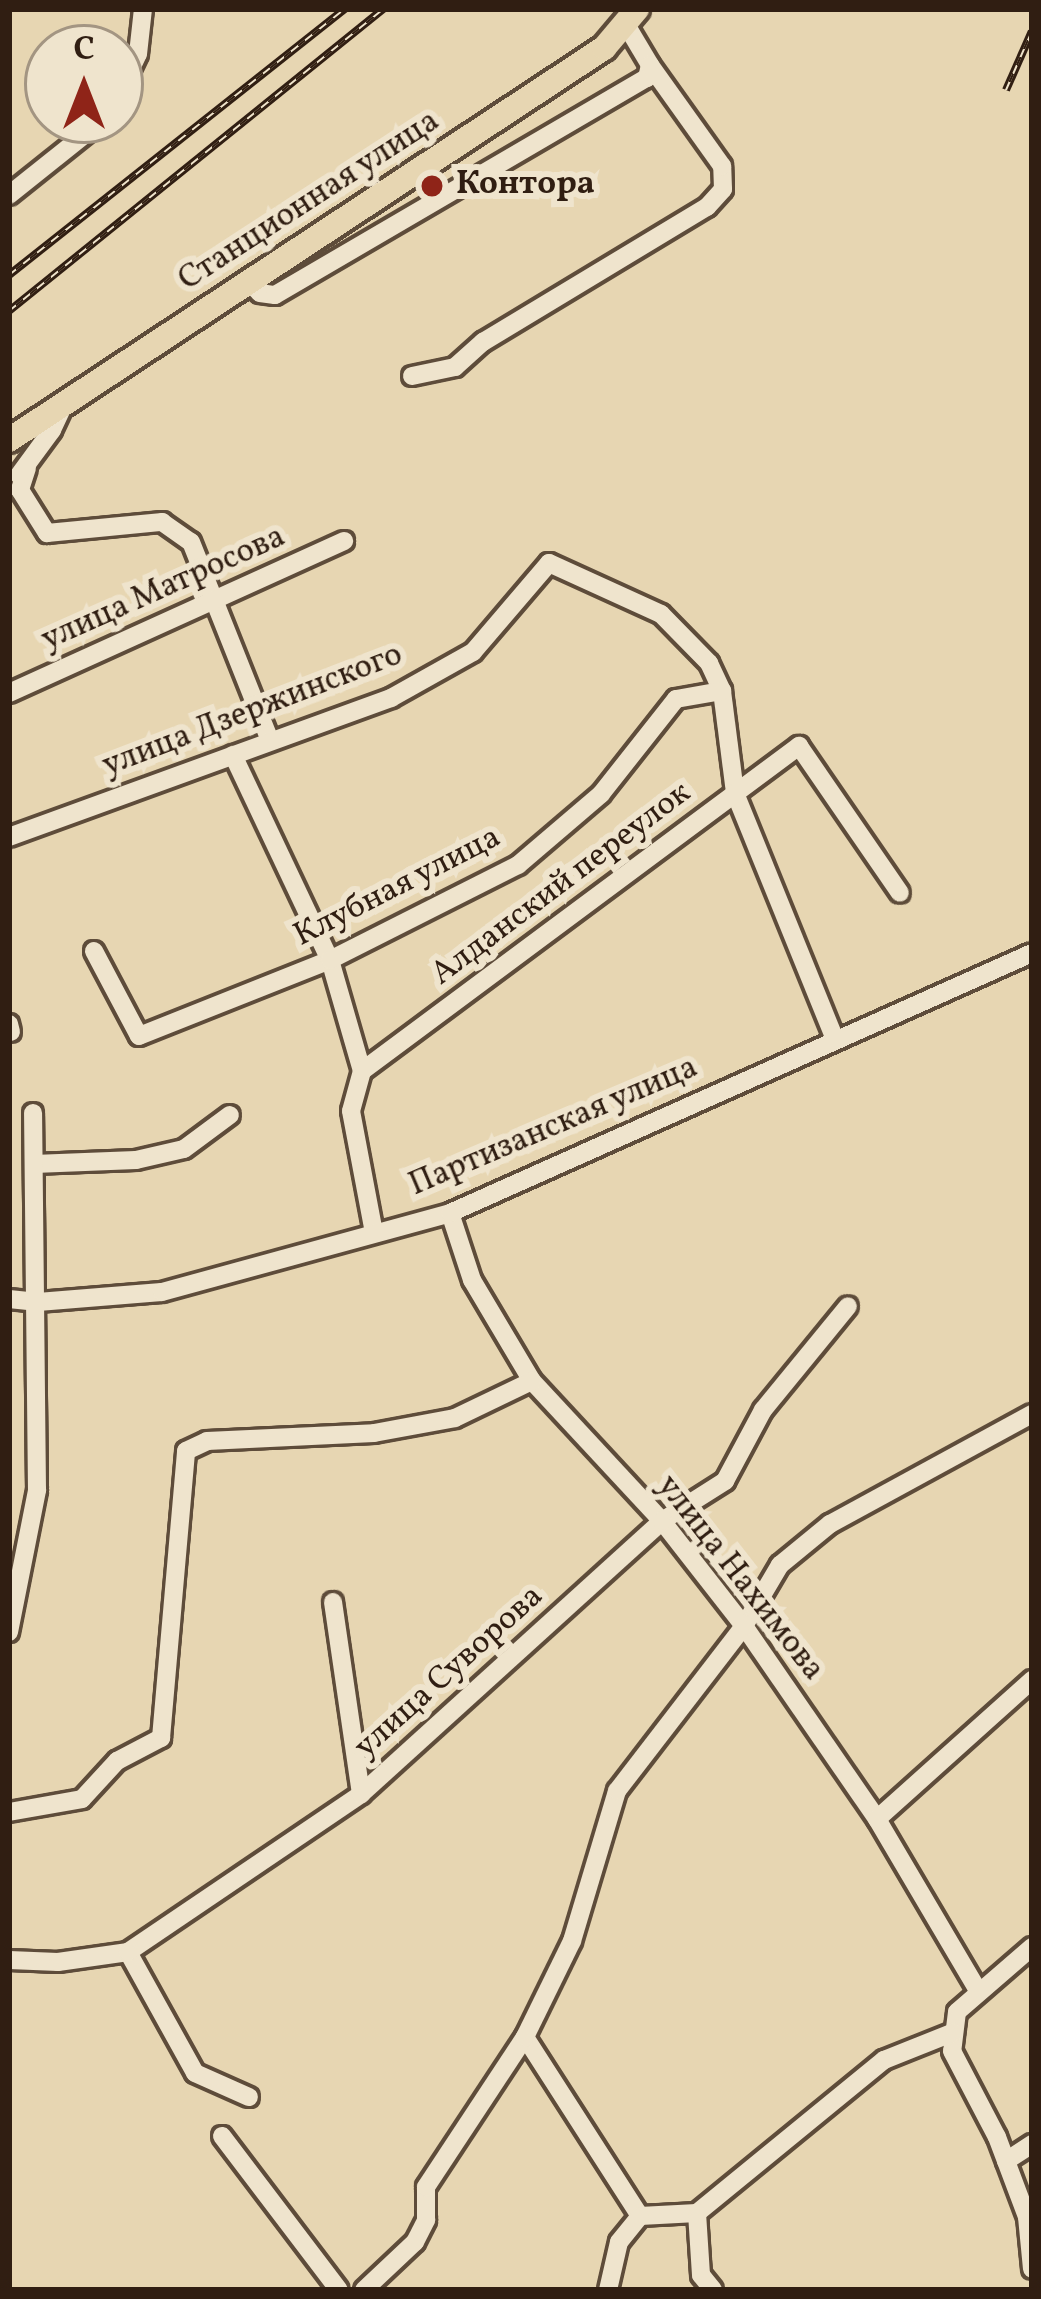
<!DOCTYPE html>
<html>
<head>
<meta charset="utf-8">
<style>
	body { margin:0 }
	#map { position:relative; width:1041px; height:2299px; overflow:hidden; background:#e7d6b2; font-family:Vollkorn,serif }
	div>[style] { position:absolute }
	.roads { filter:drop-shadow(3px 0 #5e4c3a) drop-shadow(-3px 0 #5e4c3a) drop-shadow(0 3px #5e4c3a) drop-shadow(0 -3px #5e4c3a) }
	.minor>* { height:18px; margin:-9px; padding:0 9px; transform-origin:9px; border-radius:9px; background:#efe4cd }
	.major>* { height:24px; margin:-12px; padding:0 12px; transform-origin:12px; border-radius:12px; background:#e7d6b2 }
	.rail>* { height:8px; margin-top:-4px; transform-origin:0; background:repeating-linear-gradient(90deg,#efe4cd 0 9px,#301e12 0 18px); box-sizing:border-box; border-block:3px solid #301e12 }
	.dots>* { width:33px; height:33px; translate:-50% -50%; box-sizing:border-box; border:6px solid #efe4cd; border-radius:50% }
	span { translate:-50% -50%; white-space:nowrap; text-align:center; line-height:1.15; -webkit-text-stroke:12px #efe4cd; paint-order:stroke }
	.poi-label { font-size:33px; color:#301e12; font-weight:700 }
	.left { translate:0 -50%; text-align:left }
	.street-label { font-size:33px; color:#301e12 }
	.frame { position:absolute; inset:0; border:12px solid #301e12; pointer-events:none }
	.north { position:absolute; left:24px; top:24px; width:120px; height:120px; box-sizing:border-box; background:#efe4cd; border:3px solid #a39582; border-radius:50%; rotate:0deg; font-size:33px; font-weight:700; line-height:48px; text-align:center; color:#301e12 }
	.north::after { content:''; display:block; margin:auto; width:42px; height:54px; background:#8f2418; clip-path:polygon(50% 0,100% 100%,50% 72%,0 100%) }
</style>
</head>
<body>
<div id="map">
	<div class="roads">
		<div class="minor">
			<i style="left:120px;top:92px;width:42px;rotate:-64.7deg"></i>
			<i style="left:138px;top:54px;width:45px;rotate:-83.7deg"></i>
			<i style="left:9px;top:195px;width:120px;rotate:-38.6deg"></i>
			<i style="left:247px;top:280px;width:18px;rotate:45deg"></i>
			<i style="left:260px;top:293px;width:15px;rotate:8deg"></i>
			<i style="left:275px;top:295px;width:431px;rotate:-30.3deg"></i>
			<i style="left:647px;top:78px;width:13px;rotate:-77deg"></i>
			<i style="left:650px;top:65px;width:49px;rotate:-120.8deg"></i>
			<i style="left:412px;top:376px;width:44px;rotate:-11.8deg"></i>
			<i style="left:455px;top:367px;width:38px;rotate:-42deg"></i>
			<i style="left:483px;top:342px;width:262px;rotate:-31.1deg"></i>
			<i style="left:707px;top:207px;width:24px;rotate:-48deg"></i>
			<i style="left:723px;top:189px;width:23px;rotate:-92deg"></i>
			<i style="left:722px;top:166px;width:124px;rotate:-125.5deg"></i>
			<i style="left:27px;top:468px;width:23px;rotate:108deg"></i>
			<i style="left:20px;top:490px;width:51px;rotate:57.9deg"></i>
			<i style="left:47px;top:533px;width:116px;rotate:-5.5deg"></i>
			<i style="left:162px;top:522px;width:35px;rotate:35deg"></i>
			<i style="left:191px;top:542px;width:214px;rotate:68.3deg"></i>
			<i style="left:19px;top:475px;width:56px;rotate:-53.7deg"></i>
			<i style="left:52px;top:430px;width:29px;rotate:-65deg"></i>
			<i style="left:9px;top:693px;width:368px;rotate:-24.4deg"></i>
			<i style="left:233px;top:755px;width:227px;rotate:64.7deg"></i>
			<i style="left:330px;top:960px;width:116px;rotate:73.9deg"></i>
			<i style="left:362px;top:1071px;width:41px;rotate:105.4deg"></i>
			<i style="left:351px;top:1111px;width:124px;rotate:79.3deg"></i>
			<i style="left:9px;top:837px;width:407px;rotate:-20deg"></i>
			<i style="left:391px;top:698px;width:94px;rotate:-29.3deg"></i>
			<i style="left:473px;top:652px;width:117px;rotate:-49.5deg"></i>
			<i style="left:549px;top:563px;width:123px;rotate:24.5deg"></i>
			<i style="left:661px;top:614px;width:69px;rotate:45.6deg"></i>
			<i style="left:709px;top:663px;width:31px;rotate:65deg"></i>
			<i style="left:722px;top:691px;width:103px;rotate:82.7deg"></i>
			<i style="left:735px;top:793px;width:263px;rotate:67.9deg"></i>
			<i style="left:94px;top:951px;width:96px;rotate:62.1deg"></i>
			<i style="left:139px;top:1036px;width:206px;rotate:-21.7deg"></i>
			<i style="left:330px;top:960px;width:211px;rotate:-26.8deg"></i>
			<i style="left:518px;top:865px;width:109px;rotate:-40.5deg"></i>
			<i style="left:601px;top:794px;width:121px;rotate:-51.7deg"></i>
			<i style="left:676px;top:699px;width:47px;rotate:-9.9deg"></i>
			<i style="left:9px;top:1024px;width:8px;rotate:76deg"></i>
			<i style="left:362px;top:1071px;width:545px;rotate:-36.64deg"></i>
			<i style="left:799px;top:746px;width:178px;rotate:55.5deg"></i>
			<i style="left:34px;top:1164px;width:102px;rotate:-2.2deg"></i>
			<i style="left:136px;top:1160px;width:49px;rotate:-12.9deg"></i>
			<i style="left:184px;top:1149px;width:57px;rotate:-36.5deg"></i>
			<i style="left:450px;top:1213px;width:71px;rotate:71.8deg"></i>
			<i style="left:472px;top:1280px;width:117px;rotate:59.3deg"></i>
			<i style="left:532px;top:1381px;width:191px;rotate:47.1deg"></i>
			<i style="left:662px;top:1521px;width:133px;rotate:52deg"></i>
			<i style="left:744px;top:1626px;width:234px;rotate:55.4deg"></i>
			<i style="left:877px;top:1819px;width:197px;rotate:59.5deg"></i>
			<i style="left:9px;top:1299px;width:29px;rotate:6deg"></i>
			<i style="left:38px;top:1302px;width:124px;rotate:-4.6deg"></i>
			<i style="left:162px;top:1292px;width:299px;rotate:-15.3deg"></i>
			<i style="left:450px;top:1213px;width:637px;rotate:-24.07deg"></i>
			<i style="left:333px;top:1602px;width:194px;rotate:81.7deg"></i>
			<i style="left:9px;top:1632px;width:145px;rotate:-78.8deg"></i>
			<i style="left:37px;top:1490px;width:377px;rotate:-90.6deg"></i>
			<i style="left:9px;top:1812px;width:74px;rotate:-10.1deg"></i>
			<i style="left:82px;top:1799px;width:52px;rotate:-47.4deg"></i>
			<i style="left:117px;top:1761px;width:50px;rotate:-27.6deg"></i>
			<i style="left:161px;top:1738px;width:288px;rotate:-85deg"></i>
			<i style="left:186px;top:1451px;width:23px;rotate:-25deg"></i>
			<i style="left:207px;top:1441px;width:167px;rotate:-2.7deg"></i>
			<i style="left:374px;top:1433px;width:82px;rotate:-10.5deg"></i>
			<i style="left:455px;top:1418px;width:85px;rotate:-25.7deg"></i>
			<i style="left:877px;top:1819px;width:208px;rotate:-41.9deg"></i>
			<i style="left:1032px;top:1947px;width:99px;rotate:139.1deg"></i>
			<i style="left:957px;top:2012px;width:39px;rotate:97deg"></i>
			<i style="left:952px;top:2051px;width:97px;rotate:62.4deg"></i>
			<i style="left:997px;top:2137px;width:85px;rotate:69.4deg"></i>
			<i style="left:1027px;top:2217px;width:52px;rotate:84.5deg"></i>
			<i style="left:128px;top:1952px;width:138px;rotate:61deg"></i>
			<i style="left:195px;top:2073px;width:59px;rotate:24deg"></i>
			<i style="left:9px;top:1960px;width:49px;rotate:2.3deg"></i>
			<i style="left:58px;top:1962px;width:71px;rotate:-8.1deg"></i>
			<i style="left:128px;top:1952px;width:282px;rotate:-34.1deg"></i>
			<i style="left:361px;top:1794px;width:406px;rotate:-42.2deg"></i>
			<i style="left:662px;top:1521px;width:75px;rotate:-32.4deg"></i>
			<i style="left:725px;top:1481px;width:81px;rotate:-61.8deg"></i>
			<i style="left:763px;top:1410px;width:134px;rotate:-50.7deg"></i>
			<i style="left:525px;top:2037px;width:213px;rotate:57.3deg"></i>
			<i style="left:640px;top:2216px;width:57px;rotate:-3deg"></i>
			<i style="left:697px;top:2213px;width:242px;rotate:-39.3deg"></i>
			<i style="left:884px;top:2060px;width:75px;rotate:-21.8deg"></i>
			<i style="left:222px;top:2136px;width:193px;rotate:52.8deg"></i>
			<i style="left:1006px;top:2161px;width:31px;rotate:-33deg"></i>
			<i style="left:697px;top:2213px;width:62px;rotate:86.3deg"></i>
			<i style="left:701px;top:2275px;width:19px;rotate:51deg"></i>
			<i style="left:364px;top:2290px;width:70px;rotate:-43.3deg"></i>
			<i style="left:415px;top:2242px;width:25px;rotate:-63deg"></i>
			<i style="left:426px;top:2220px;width:33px;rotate:-90deg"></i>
			<i style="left:426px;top:2187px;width:180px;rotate:-56.6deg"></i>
			<i style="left:525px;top:2037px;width:107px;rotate:-63.9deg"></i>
			<i style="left:572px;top:1941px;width:157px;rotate:-73.3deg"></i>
			<i style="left:617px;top:1791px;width:208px;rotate:-52.4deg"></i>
			<i style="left:744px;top:1626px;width:71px;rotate:-59.5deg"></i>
			<i style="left:780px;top:1565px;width:65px;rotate:-39.4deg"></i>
			<i style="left:830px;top:1524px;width:230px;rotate:-28.6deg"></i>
			<i style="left:608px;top:2290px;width:49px;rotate:-77.1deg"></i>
			<i style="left:619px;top:2242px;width:33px;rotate:-51deg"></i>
		</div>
		<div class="major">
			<i style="left:9px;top:440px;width:713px;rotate:-33.38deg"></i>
			<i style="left:604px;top:48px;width:51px;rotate:-49.8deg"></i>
		</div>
	</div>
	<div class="rail">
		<i style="left:1006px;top:90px;width:64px;rotate:-66.2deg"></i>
		<i style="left:9px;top:275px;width:429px;rotate:-38.4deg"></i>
		<i style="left:9px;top:311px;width:481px;rotate:-38.9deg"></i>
	</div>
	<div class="dots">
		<i style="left:432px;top:186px;background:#8f2418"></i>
	</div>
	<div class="poi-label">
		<span class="left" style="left:456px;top:186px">Контора</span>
	</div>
	<div class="street-label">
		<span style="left:310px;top:202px;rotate:-33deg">Станционная улица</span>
		<span style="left:164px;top:590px;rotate:-24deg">улица Матросова</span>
		<span style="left:253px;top:712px;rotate:-21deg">улица Дзержинского</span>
		<span style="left:562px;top:885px;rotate:-37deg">Алданский переулок</span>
		<span style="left:398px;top:888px;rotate:-27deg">Клубная улица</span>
		<span style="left:554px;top:1128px;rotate:-23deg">Партизанская улица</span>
		<span style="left:739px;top:1579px;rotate:52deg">улица Нахимова</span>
		<span style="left:450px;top:1673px;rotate:-42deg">улица Суворова</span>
	</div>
	<div class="frame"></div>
	<div class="north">С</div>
</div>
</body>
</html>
